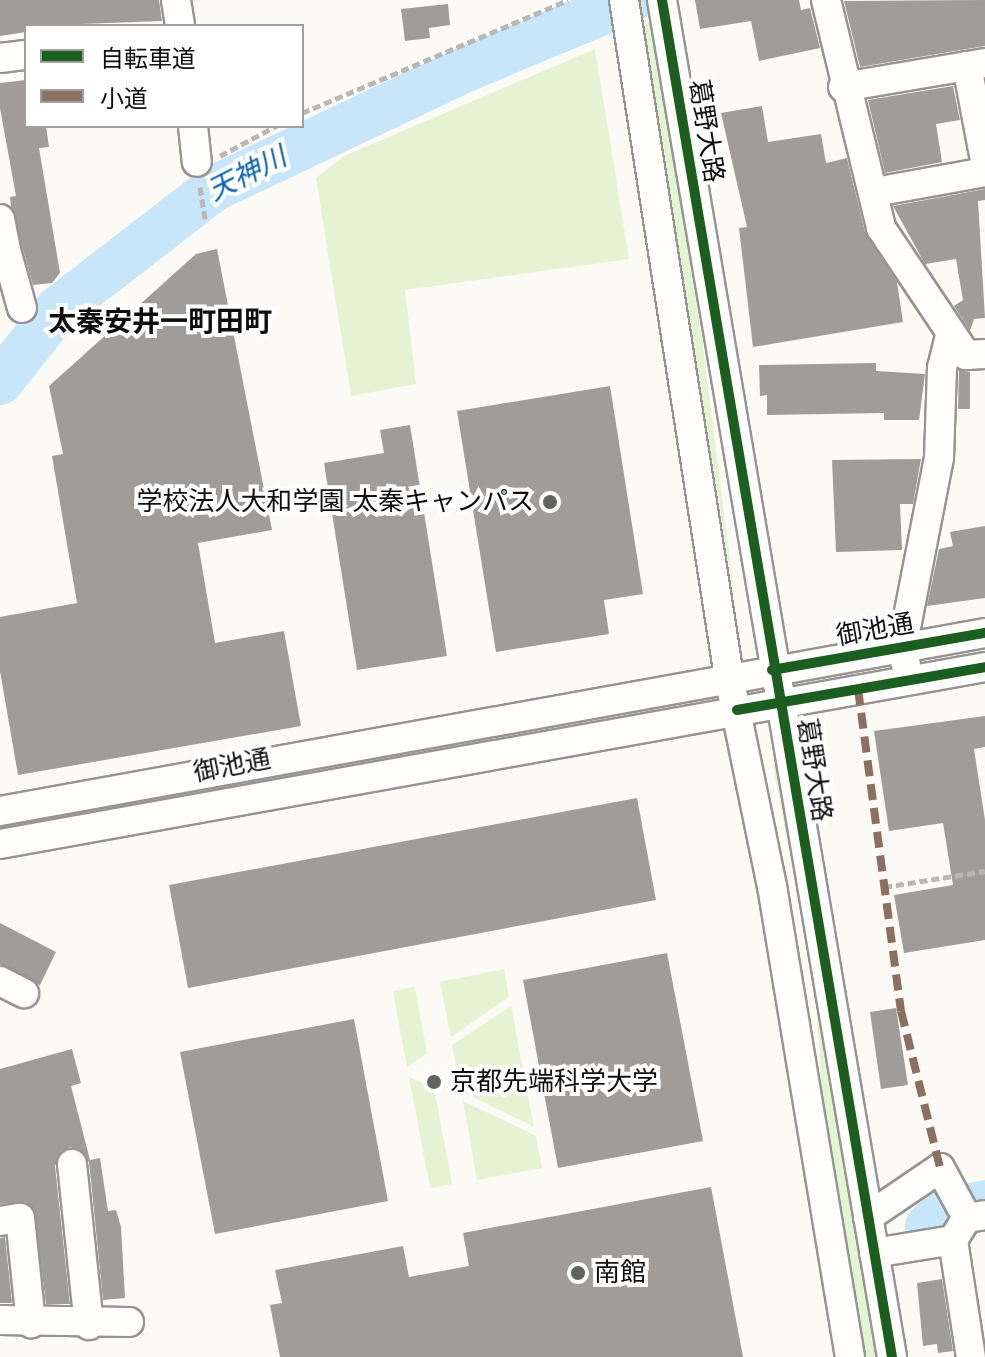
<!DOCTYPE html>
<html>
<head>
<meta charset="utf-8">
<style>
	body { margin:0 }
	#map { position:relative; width:985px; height:1357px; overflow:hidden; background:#fcfaf4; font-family:"Libre Baskerville","Noto Sans JP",serif }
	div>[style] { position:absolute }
	.green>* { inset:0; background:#e5f3d2 }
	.river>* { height:46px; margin:-23px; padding:0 23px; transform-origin:23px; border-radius:23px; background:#c7e6f9 }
	.building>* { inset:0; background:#9f9c99 }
	.path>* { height:5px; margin-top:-2.5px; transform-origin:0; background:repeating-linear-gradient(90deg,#b8b8b7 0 8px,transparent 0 12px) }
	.roads { filter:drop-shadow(2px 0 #959492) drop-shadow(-2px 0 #959492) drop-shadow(0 2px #959492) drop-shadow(0 -2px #959492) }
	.minor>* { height:28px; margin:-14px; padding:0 14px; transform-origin:14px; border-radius:14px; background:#fffefd }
	.quiet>* { height:8px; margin-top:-4px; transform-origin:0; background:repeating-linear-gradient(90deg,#8d6e63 0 16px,transparent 0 24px) }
	.cycleway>* { height:10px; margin:-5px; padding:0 5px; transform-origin:5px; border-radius:5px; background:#1b5e20 }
	.dots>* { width:22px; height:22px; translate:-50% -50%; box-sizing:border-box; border:4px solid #fff; border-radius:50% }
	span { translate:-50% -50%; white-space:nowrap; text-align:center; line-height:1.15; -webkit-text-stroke:8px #fff; paint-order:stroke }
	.street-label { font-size:26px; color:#0e0e0e }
	.poi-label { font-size:26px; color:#0e0e0e }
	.right { translate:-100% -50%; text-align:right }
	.left { translate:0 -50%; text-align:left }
	.water-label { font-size:28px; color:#0d64ab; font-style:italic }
	.neighbourhood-label { font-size:28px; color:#0e0e0e; font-weight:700 }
	.legend { position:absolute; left:24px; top:24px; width:280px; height:104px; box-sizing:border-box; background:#fff; border:2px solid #9f9f9f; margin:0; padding:10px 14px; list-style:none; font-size:24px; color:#0e0e0e }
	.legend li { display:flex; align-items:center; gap:16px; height:40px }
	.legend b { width:40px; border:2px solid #9f9f9f }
</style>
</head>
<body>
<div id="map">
	<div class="green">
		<i style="clip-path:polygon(652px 23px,702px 339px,737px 615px,643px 25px)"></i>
		<i style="clip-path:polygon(595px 49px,629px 259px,405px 290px,416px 384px,351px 396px,316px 178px,344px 156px)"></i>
		<i style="clip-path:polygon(778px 763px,883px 1357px,865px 1357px,822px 1098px,816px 994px,773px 764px)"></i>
		<i style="clip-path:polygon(504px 969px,509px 997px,451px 1037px,440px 982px)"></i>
		<i style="clip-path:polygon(415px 987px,427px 1053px,407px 1067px,393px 991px)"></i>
		<i style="clip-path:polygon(511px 1006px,534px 1127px,461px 1091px,452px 1045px)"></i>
		<i style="clip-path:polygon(409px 1077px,434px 1088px,452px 1184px,430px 1188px)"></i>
		<i style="clip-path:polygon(463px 1101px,536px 1136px,542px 1168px,477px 1180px)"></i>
	</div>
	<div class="river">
		<i style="left:0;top:382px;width:93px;rotate:-51.5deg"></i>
		<i style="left:58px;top:309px;width:196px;rotate:-37.7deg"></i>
		<i style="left:213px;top:189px;width:280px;rotate:-25.4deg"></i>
		<i style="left:466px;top:69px;width:179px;rotate:-22.7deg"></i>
		<i style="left:928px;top:1226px;width:23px;rotate:-41deg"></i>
		<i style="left:945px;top:1211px;width:41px;rotate:-11.3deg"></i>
	</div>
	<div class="building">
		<i style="clip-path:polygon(0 0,159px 0,162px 21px,26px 26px,26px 32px,0 36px)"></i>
		<i style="clip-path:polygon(695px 0,799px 0,801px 10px,810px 8px,820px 48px,759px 61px,751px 21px,700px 29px)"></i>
		<i style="clip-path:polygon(985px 0,985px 46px,860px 67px,844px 1px)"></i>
		<i style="clip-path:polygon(448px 4px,450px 25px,429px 28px,430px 38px,405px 41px,401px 9px)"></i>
		<i style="clip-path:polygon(26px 80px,26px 126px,46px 126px,49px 147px,39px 148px,60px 273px,52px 283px,33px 285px,11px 207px,10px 197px,16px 196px,0 108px,0 83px)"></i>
		<i style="clip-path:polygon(953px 86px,960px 120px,936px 124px,942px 162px,885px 173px,868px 100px)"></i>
		<i style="clip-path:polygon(762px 106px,768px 142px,821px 134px,826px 163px,847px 158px,865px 232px,897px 282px,903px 322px,753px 347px,739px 228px,747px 227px,721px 113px)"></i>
		<i style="clip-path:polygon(985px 189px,985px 200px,978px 201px,985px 318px,974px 319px,970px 331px,954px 306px,963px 300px,956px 259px,925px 264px,893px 206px)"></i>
		<i style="clip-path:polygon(217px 249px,272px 530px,198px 543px,215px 643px,284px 631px,301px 726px,18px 775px,0 671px,0 617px,77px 603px,52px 456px,63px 454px,49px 386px,196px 254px)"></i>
		<i style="clip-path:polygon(876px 363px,876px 371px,925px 374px,919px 420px,884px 420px,884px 413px,767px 415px,767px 395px,760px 396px,759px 365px)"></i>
		<i style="clip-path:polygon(959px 370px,970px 372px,970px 409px,958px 409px)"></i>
		<i style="clip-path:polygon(610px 386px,643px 594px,604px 600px,609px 634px,496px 652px,457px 411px)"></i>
		<i style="clip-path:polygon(410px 425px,447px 656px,357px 670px,324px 463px,384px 453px,380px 430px)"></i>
		<i style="clip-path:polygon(921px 459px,913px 504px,900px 504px,902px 550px,836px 552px,832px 460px)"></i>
		<i style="clip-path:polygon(985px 526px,985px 598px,927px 606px,939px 549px,953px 546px,950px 532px)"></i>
		<i style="clip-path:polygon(985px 716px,985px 747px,974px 749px,985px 820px,985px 940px,904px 953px,894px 895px,953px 885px,943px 823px,889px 831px,874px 731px)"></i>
		<i style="clip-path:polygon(637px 798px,656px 900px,188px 988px,169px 885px)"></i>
		<i style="clip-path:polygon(0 923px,56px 952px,40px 985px,0 964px)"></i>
		<i style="clip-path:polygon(667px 953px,703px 1141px,558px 1168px,523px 980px)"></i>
		<i style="clip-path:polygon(896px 1008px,908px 1085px,881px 1089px,870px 1012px)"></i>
		<i style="clip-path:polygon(354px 1019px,388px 1201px,215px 1234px,180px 1052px)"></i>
		<i style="clip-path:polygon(72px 1049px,81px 1083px,71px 1086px,90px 1160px,100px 1158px,108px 1211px,116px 1210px,121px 1227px,125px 1298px,103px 1300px,89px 1162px,71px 1147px,61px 1151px,55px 1166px,70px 1304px,46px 1304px,34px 1209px,26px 1202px,0 1204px,0 1069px)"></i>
		<i style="clip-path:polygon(711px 1187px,743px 1357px,280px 1357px,270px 1305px,282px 1303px,275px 1270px,403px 1246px,409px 1277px,469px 1266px,463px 1233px)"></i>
		<i style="clip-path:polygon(5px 1237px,12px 1303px,0 1303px,0 1238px)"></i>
		<i style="clip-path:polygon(942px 1279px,953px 1351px,938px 1353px,937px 1344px,923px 1346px,917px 1283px)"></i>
	</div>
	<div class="path">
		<i style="left:302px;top:113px;width:289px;rotate:-23deg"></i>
		<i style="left:220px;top:156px;width:64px;rotate:-28.2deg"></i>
		<i style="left:200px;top:187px;width:33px;rotate:81deg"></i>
		<i style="left:884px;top:887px;width:102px;rotate:-9deg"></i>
	</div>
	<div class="roads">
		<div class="minor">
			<i style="left:176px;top:0;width:26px;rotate:81deg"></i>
			<i style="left:624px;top:0;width:685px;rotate:81.18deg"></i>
			<i style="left:729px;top:677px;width:213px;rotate:78.4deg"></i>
			<i style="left:772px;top:886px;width:477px;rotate:80.6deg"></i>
			<i style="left:662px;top:0;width:1376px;rotate:80.38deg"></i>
			<i style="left:826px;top:0;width:235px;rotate:76.4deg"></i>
			<i style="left:881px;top:228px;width:153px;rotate:56.2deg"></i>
			<i style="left:966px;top:355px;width:19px;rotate:-3deg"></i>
			<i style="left:0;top:58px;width:26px;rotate:-7deg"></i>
			<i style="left:967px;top:66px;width:96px;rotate:79.2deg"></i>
			<i style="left:843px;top:87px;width:144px;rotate:-9.6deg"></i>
			<i style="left:193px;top:126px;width:36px;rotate:84deg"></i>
			<i style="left:875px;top:192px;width:112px;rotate:-10.3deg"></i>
			<i style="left:0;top:219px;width:32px;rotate:79deg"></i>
			<i style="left:6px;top:250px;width:6px;rotate:171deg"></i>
			<i style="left:6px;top:250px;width:60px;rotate:74.6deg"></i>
			<i style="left:906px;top:665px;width:17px;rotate:-103deg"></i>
			<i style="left:902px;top:648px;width:194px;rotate:-79deg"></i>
			<i style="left:939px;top:458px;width:90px;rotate:-88.1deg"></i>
			<i style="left:942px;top:368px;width:33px;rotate:-76deg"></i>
			<i style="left:0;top:811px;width:1001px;rotate:-10.24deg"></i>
			<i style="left:0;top:844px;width:1001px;rotate:-10.19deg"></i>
			<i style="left:0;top:981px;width:27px;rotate:27deg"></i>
			<i style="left:72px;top:1164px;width:162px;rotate:84deg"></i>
			<i style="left:868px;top:1217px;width:87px;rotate:-34.2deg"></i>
			<i style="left:940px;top:1168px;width:57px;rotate:61.6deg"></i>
			<i style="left:0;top:1221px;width:20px;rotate:-9deg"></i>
			<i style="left:20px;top:1218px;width:106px;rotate:84deg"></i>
			<i style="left:953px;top:1240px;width:118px;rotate:81.3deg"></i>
			<i style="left:874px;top:1253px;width:80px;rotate:-9.3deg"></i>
			<i style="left:953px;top:1240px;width:26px;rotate:-58deg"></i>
			<i style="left:967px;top:1218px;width:18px;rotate:-9deg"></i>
			<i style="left:0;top:1320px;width:129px;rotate:0.9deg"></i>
		</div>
	</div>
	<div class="quiet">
		<i style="left:858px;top:689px;width:325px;rotate:82.4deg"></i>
		<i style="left:901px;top:1011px;width:162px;rotate:76deg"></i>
	</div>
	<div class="cycleway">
		<i style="left:662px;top:0;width:1376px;rotate:80.38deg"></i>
		<i style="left:772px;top:670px;width:216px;rotate:-9.9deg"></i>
		<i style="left:737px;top:710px;width:252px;rotate:-9.8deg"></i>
	</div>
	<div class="dots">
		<i style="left:550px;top:502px;background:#61615e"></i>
		<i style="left:434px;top:1082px;background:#61615e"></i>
		<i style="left:578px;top:1273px;background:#61615e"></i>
	</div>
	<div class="street-label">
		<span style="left:706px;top:131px;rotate:81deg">葛野大路</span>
		<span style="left:875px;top:630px;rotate:-10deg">御池通</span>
		<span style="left:232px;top:766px;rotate:-11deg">御池通</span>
		<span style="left:814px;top:770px;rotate:81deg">葛野大路</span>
	</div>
	<div class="poi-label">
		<span class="right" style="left:534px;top:502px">学校法人大和学園 太秦キャンパス</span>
		<span class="left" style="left:450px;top:1082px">京都先端科学大学</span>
		<span class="left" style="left:594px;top:1273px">南館</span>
	</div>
	<div class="water-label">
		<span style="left:247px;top:174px;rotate:-27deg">天神川</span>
	</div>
	<div class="neighbourhood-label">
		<span style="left:160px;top:322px">太秦安井一町田町</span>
	</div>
	<ul class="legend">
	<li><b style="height:10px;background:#1b5e20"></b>自転車道</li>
	<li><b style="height:10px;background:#8d6e63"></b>小道</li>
	</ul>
</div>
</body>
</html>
